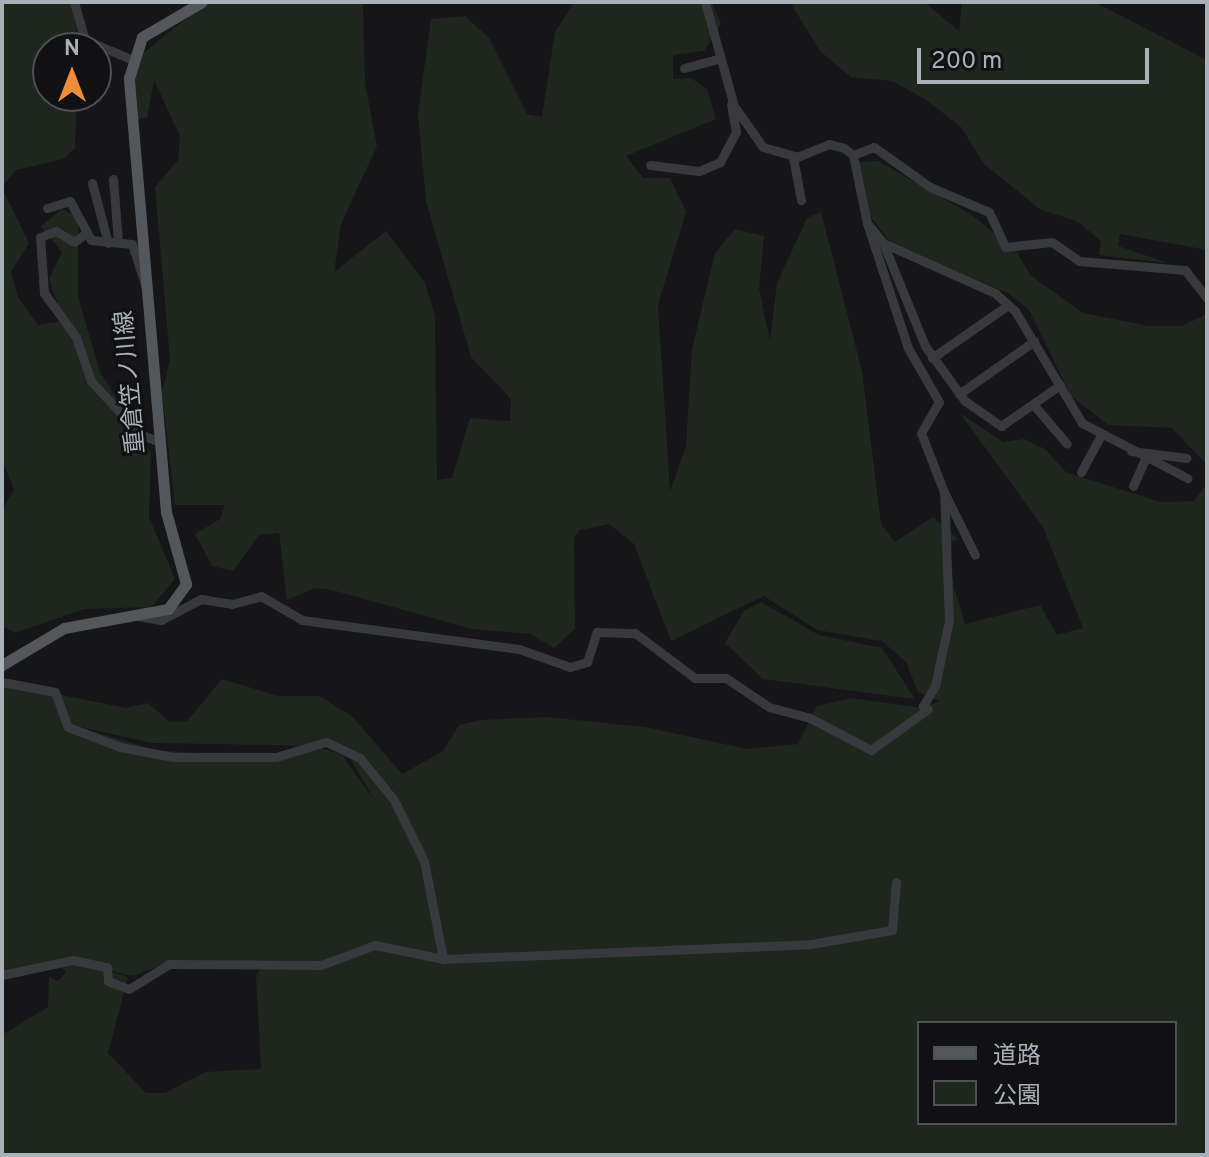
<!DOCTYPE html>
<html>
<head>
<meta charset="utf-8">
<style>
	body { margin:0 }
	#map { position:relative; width:1209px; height:1157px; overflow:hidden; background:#161618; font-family:Overpass,"Noto Sans JP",sans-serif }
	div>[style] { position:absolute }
	.green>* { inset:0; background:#1e261e }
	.minor>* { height:9px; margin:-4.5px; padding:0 4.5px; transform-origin:4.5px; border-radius:4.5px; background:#37393d }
	.major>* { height:11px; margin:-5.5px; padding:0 5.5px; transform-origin:5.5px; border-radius:5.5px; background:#53575c }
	span { translate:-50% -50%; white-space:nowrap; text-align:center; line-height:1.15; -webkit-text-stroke:6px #111113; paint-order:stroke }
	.street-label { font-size:24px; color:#a8b0b8 }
	.frame { position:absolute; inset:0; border:4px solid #a8b0b8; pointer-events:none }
	.legend { position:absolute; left:917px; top:1021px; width:260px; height:104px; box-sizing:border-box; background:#111113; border:2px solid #4d5155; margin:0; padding:10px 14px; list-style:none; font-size:24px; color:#a8b0b8 }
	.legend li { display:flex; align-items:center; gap:16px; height:40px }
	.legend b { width:40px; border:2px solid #4d5155 }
	.north { position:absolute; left:32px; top:32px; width:80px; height:80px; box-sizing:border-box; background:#111113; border:2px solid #4d5155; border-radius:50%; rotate:0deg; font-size:22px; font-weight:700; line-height:32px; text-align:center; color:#a8b0b8 }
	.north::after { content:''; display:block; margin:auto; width:28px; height:36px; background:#ee8c38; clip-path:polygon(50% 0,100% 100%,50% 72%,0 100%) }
	.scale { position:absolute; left:917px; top:48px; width:232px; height:36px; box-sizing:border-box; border:4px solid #a8b0b8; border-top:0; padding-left:10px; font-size:24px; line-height:28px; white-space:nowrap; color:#a8b0b8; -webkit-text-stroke:6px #111113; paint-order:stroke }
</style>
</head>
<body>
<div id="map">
	<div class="green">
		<i style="clip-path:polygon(2px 2px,71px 2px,80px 48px,48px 48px,48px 96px,77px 96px,75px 148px,63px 159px,16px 170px,2px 187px)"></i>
		<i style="clip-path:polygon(evenodd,207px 2px,363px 2px,365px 83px,377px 146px,341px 224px,334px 272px,386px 231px,425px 283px,435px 316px,437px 480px,452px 478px,470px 418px,510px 421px,511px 399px,471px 357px,426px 201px,418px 114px,431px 19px,465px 16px,489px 38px,527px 114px,542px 117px,555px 32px,574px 2px,712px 2px,721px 24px,704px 51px,673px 55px,673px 79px,691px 78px,707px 89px,716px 119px,626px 156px,643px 178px,670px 178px,686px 212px,658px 305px,670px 491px,686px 447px,692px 349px,715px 253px,735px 229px,764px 236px,759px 288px,770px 341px,777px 283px,807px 218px,821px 212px,862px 371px,881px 524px,895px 542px,933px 517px,958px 539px,950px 542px,950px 573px,965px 624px,1040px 605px,1057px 635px,1083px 628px,1043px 527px,960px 413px,1003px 442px,1024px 439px,1045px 449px,1066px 472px,1160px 502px,1194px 501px,1207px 483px,1207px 1155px,2px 1155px,2px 1035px,48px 1007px,49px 977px,58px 981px,66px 973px,61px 966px,32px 969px,2px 980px,2px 683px,126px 708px,148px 703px,170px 722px,187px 721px,222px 679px,278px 696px,319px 696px,352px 716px,402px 774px,442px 752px,459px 725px,481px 720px,546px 717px,645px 727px,747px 749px,798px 744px,817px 706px,851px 698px,923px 708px,939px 701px,918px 692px,906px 662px,882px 641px,817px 630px,764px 596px,671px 641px,634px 544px,609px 524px,580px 530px,574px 538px,575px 629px,554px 648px,530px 634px,472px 629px,332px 590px,315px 588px,287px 600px,279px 533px,259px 535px,233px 571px,212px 566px,195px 534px,220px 519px,225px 505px,175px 505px,162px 393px,170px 360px,155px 187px,178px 160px,180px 136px,154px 80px,147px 118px,134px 120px,130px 85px,141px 55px,207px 2px,72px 725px,152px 743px,336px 746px,349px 756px,374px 800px,342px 755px,319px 747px,269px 758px,155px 750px,72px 725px,207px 2px,263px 965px,256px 976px,261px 1069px,205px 1072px,165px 1093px,146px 1093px,108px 1053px,128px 977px,93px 967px,133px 976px,159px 966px,263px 965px,207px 2px,919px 1023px,1175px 1023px,1175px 1123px,919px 1123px,919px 1023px)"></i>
		<i style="clip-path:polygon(790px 2px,924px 2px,959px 31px,962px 2px,1094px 2px,1207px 60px,1207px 250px,1120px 234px,1118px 246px,1168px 263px,1099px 255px,1101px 241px,1077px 221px,1041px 210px,984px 164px,961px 127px,925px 99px,892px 81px,851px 77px,820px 51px)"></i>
		<i style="clip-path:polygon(878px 161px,972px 215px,1017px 252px,1030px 275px,1083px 313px,1149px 326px,1182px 326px,1207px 314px,1207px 465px,1172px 428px,1108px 425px,1071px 396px,1029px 310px,1008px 293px,892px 244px,869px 215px,857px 162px)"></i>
		<i style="clip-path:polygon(2px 188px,29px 243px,11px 272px,18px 297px,38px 325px,64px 321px,49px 279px,62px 252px,41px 226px,62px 209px,78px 217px,78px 297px,100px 372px,151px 453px,149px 517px,175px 579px,151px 607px,84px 609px,15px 633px,2px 626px,2px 510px,14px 490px,2px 460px)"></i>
		<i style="clip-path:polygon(761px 602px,819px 635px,882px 648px,915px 699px,763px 679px,725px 643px,744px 611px)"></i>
	</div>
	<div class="minor">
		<i style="left:74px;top:2px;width:40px;rotate:74deg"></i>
		<i style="left:85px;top:40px;width:50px;rotate:22.4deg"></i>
		<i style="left:705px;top:2px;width:108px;rotate:74.4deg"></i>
		<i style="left:734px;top:106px;width:50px;rotate:54.7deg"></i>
		<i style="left:763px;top:147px;width:35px;rotate:16deg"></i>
		<i style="left:797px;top:157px;width:35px;rotate:-22deg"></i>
		<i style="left:829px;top:144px;width:16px;rotate:15deg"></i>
		<i style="left:844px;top:148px;width:11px;rotate:38deg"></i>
		<i style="left:853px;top:155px;width:69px;rotate:78.4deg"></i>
		<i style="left:867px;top:223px;width:26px;rotate:51deg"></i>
		<i style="left:883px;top:243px;width:123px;rotate:24.1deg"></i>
		<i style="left:995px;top:293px;width:27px;rotate:42deg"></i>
		<i style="left:1015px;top:311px;width:131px;rotate:59.1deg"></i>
		<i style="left:1082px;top:423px;width:119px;rotate:27.6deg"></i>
		<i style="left:684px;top:68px;width:38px;rotate:-15deg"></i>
		<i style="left:853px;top:155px;width:22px;rotate:-21deg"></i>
		<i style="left:874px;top:147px;width:69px;rotate:35.5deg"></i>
		<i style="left:930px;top:187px;width:64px;rotate:23deg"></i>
		<i style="left:989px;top:212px;width:38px;rotate:65deg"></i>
		<i style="left:1005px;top:247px;width:47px;rotate:-6.1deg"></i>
		<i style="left:1052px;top:242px;width:33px;rotate:35deg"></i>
		<i style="left:1079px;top:261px;width:106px;rotate:4.9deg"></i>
		<i style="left:1185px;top:270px;width:36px;rotate:52deg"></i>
		<i style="left:793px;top:157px;width:44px;rotate:79.5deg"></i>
		<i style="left:650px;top:165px;width:49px;rotate:7deg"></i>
		<i style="left:699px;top:171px;width:23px;rotate:-23deg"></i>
		<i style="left:720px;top:162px;width:34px;rotate:-62deg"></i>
		<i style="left:736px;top:132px;width:28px;rotate:-100deg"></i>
		<i style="left:113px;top:179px;width:62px;rotate:85.4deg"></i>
		<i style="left:92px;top:183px;width:62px;rotate:75.1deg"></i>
		<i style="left:47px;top:208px;width:24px;rotate:-17deg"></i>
		<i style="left:70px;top:201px;width:44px;rotate:61.7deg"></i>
		<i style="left:91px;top:240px;width:41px;rotate:5.6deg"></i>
		<i style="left:132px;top:244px;width:45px;rotate:72deg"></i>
		<i style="left:87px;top:232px;width:16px;rotate:142deg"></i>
		<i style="left:74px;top:242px;width:21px;rotate:-149deg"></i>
		<i style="left:56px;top:231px;width:17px;rotate:159deg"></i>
		<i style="left:40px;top:237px;width:56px;rotate:85.9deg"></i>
		<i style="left:44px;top:293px;width:54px;rotate:54deg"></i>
		<i style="left:76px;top:337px;width:46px;rotate:71.2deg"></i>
		<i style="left:91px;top:381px;width:72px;rotate:47.2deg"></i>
		<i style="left:140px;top:434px;width:21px;rotate:23deg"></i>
		<i style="left:883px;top:243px;width:111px;rotate:67.8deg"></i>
		<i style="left:925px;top:346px;width:68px;rotate:54deg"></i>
		<i style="left:965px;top:401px;width:44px;rotate:34.8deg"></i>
		<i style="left:1001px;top:426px;width:72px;rotate:-34.8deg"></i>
		<i style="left:932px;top:358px;width:93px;rotate:-34.9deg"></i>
		<i style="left:959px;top:394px;width:92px;rotate:-35.2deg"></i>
		<i style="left:1033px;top:404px;width:52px;rotate:49.6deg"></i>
		<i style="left:1131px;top:451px;width:56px;rotate:7.1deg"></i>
		<i style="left:1081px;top:472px;width:42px;rotate:-61.6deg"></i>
		<i style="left:1133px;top:486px;width:30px;rotate:-66deg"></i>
		<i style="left:944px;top:492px;width:70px;rotate:63.8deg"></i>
		<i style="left:138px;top:616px;width:23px;rotate:10deg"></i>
		<i style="left:161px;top:620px;width:45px;rotate:-27.7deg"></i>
		<i style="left:201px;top:599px;width:31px;rotate:9deg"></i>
		<i style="left:232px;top:604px;width:30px;rotate:-15deg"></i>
		<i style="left:261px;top:596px;width:48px;rotate:30.3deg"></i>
		<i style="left:302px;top:620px;width:219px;rotate:7.6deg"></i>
		<i style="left:519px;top:649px;width:54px;rotate:19.4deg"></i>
		<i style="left:570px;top:667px;width:18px;rotate:-16deg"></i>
		<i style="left:587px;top:662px;width:32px;rotate:-72deg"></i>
		<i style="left:597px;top:632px;width:38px;rotate:2deg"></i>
		<i style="left:635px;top:633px;width:75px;rotate:36.9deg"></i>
		<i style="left:695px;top:678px;width:31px"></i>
		<i style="left:726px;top:678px;width:52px;rotate:34deg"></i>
		<i style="left:769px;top:707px;width:42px;rotate:15deg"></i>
		<i style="left:810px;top:718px;width:69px;rotate:27.7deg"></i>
		<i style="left:871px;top:750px;width:70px;rotate:-35.7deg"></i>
		<i style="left:928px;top:709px;width:6px;rotate:-149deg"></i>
		<i style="left:923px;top:706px;width:23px;rotate:-59deg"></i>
		<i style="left:935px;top:686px;width:67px;rotate:-78deg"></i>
		<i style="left:949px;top:620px;width:128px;rotate:-92.2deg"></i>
		<i style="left:944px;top:492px;width:63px;rotate:-111.3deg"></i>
		<i style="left:921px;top:433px;width:36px;rotate:-60deg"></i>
		<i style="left:939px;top:402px;width:62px;rotate:-119.9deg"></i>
		<i style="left:908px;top:348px;width:132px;rotate:-108.2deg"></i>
		<i style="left:2px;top:682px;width:54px;rotate:10.7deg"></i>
		<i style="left:55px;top:692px;width:37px;rotate:70deg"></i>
		<i style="left:68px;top:727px;width:56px;rotate:21deg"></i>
		<i style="left:120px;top:747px;width:54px;rotate:10.7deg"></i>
		<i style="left:173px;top:757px;width:103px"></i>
		<i style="left:276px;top:757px;width:52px;rotate:-16.7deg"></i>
		<i style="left:326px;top:742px;width:38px;rotate:25deg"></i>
		<i style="left:360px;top:758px;width:54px;rotate:51deg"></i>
		<i style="left:394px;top:800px;width:68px;rotate:63.8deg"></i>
		<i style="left:424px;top:861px;width:100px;rotate:79deg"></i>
		<i style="left:2px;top:975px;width:73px;rotate:-11.9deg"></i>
		<i style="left:73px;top:960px;width:35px;rotate:12deg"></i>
		<i style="left:107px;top:967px;width:14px;rotate:86deg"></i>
		<i style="left:108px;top:981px;width:22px;rotate:21deg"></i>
		<i style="left:129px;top:989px;width:47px;rotate:-32deg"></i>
		<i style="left:169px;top:964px;width:152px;rotate:0.4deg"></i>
		<i style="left:321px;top:965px;width:58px;rotate:-20.3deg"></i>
		<i style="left:375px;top:945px;width:69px;rotate:11.6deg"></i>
		<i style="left:443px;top:959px;width:368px;rotate:-2.3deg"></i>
		<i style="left:811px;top:944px;width:82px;rotate:-9.8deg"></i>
		<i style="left:892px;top:930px;width:48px;rotate:-85.2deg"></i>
	</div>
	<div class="major">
		<i style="left:2px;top:665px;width:72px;rotate:-30.8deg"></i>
		<i style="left:64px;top:628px;width:106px;rotate:-10.4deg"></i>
		<i style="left:168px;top:609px;width:31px;rotate:-54deg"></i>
		<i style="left:186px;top:584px;width:75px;rotate:-105.5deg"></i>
		<i style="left:166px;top:512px;width:436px;rotate:-94.9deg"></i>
		<i style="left:129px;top:78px;width:43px;rotate:-72.4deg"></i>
		<i style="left:142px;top:37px;width:69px;rotate:-30.3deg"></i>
	</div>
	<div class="street-label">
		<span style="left:132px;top:382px;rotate:-95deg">重倉笠ノ川線</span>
	</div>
	<div class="frame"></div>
	<ul class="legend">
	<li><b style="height:10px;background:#53575c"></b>道路</li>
	<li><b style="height:22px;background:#1e261e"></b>公園</li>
	</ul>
	<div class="north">N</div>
	<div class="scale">200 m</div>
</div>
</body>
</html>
